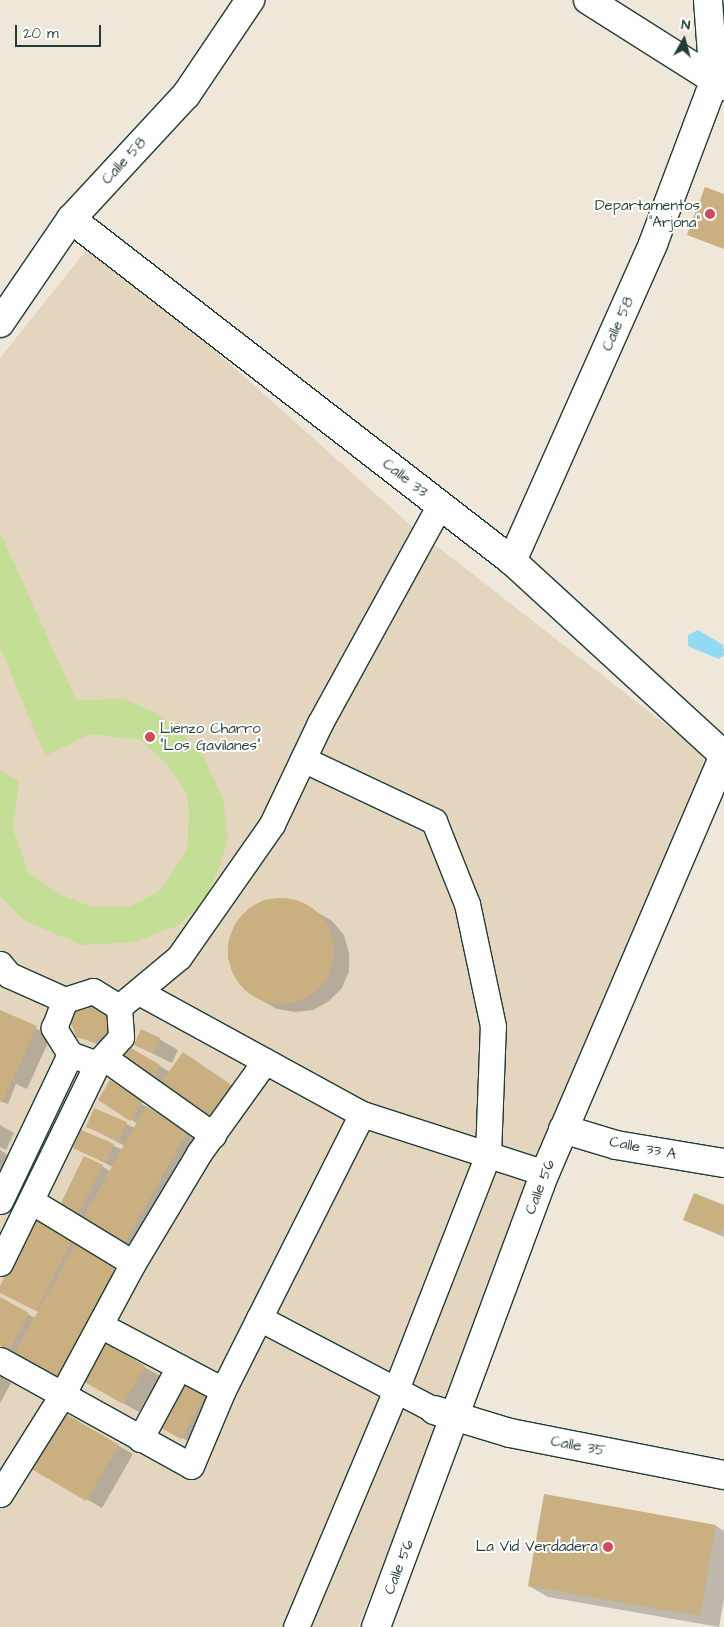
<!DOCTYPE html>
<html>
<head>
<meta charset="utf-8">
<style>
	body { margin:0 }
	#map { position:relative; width:724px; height:1627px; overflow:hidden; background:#efe7d9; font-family:"Architects Daughter",sans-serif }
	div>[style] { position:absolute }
	.built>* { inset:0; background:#e4d6be }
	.green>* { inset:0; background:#c5de95 }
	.water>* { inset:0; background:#90daf2 }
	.shadow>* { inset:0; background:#0003 }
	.building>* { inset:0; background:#caaf80 }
	.round { border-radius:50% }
	.roads { filter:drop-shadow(1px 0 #1f3d34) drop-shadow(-1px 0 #1f3d34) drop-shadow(0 1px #1f3d34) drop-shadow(0 -1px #1f3d34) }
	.pedestrian>* { height:25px; margin:-12.5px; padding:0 12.5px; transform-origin:12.5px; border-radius:12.5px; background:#fff }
	.minor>* { height:28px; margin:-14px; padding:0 14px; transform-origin:14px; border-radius:14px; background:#fff }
	.dots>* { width:14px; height:14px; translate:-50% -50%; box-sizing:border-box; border:2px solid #fff; border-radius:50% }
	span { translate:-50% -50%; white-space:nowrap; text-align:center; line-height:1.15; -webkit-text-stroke:4px #fff; paint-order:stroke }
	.street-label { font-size:15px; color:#1f3d34 }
	.poi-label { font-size:15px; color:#1f3d34 }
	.right { translate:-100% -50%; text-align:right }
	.left { translate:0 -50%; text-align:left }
	.north { position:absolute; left:659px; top:15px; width:50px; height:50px; -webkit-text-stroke:4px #fff; paint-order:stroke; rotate:7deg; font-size:14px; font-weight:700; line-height:20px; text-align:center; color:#1f3d34 }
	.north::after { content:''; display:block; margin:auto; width:18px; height:22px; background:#1f3d34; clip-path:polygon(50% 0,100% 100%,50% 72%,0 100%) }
	.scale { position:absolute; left:15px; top:25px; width:86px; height:22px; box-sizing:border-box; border:2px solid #1f3d34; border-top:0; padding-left:6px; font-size:15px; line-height:18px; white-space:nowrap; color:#1f3d34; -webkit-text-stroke:4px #fff; paint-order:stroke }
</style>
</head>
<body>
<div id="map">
	<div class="built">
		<i style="clip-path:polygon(93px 242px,416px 530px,710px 759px,358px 1627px,0 1627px,0 358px)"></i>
	</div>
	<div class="green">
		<i style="clip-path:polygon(0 532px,76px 700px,124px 699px,155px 712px,180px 731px,204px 757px,223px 799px,228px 836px,220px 866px,203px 903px,177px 926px,134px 942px,82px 945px,23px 920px,0 896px,0 771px,19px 780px,13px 829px,28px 872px,63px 896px,93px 907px,131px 906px,160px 891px,187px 849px,189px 817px,187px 793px,165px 762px,140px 740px,90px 734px,45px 756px,0 647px)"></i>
	</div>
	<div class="water">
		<i style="clip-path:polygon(698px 630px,723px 645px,724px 655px,719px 659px,688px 646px,688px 635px)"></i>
	</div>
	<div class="shadow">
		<i style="clip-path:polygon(282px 898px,300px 902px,332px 921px,344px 935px,349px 953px,349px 971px,342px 988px,329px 1001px,313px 1010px,295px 1012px,277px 1009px,261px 1000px,245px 990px,234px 975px,228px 958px,229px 940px,236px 923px,248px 909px,264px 900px)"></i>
		<i style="clip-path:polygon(0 1011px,51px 1036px,27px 1089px,16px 1084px,8px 1104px,0 1101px)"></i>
		<i style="clip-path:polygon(116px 1016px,107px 1048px,77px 1036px)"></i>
		<i style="clip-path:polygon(159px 1039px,178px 1050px,172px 1063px,135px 1045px)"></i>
		<i style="clip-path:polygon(130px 1049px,170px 1072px,220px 1126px,120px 1065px)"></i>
		<i style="clip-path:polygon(115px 1085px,146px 1107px,203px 1140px,140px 1252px,60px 1207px,102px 1166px,111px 1172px,113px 1167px,74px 1148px,82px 1131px,123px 1150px,125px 1146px,87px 1126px,95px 1109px,135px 1128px,138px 1124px,99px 1099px)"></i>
		<i style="clip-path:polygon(0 1125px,14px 1133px,6px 1150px,0 1147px)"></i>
		<i style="clip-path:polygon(0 1150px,11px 1157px,0 1182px)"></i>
		<i style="clip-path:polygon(724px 1206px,724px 1237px,685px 1219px)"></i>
		<i style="clip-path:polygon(36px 1217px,135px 1273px,72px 1385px,0 1345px,0 1299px,35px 1318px,39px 1312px,0 1292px)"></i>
		<i style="clip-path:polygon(104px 1344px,160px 1376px,139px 1412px,83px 1380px)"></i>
		<i style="clip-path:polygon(0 1376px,11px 1383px,0 1403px)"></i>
		<i style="clip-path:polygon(180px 1378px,222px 1402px,197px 1446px,155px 1423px)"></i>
		<i style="clip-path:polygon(56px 1410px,133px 1454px,102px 1508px,25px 1464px)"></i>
		<i style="clip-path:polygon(716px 1526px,724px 1531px,724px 1599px,719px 1627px,548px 1597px,529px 1586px)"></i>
	</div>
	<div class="building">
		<i style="clip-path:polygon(705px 187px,724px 194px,724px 249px,687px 235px)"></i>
		<i class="round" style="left:228px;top:898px;width:106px;height:106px"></i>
		<i style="clip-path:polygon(86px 1000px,106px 1009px,111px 1028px,96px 1042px,76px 1037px,71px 1022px,74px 1010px)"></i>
		<i style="clip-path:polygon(0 1010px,37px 1026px,2px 1103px,0 1101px)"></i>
		<i style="clip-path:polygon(141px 1029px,160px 1038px,153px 1053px,134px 1045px)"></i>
		<i style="clip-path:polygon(129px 1047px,160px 1065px,150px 1083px,119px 1065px)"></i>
		<i style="clip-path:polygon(183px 1052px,233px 1086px,209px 1121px,158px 1087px)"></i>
		<i style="clip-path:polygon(110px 1080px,143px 1102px,130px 1121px,98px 1100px)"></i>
		<i style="clip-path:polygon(146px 1106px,188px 1130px,124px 1244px,82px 1220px)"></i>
		<i style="clip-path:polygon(94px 1108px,127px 1122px,119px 1141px,86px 1127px)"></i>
		<i style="clip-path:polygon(81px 1130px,114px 1144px,106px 1163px,73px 1148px)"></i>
		<i style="clip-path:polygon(84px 1156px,103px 1165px,77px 1216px,59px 1207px)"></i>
		<i style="clip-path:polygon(694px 1193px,724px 1205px,724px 1225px,720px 1235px,683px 1220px)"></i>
		<i style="clip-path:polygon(36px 1216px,75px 1235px,36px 1311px,0 1293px,0 1286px)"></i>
		<i style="clip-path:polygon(78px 1240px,121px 1263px,56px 1377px,14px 1354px)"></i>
		<i style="clip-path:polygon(0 1297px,29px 1313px,9px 1350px,0 1345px)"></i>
		<i style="clip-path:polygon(104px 1342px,145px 1366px,123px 1404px,81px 1380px)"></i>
		<i style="clip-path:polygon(180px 1377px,207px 1392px,181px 1439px,154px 1424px)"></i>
		<i style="clip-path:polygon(56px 1408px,119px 1445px,86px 1501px,23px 1464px)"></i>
		<i style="clip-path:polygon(544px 1494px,716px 1525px,700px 1616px,528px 1586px)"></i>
	</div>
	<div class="roads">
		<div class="pedestrian">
			<i style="left:0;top:964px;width:14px;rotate:51deg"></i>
			<i style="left:9px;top:975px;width:61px;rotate:24.1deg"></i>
			<i style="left:65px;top:1000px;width:29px;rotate:-18deg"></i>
			<i style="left:93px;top:991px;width:31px;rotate:32deg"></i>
			<i style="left:119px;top:1007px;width:30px;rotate:86deg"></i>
			<i style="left:121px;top:1037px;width:36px;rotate:132deg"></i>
			<i style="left:97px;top:1064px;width:29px;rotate:-160deg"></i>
			<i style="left:70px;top:1054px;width:31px;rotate:-122deg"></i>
			<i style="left:54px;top:1028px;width:30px;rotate:-69deg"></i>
			<i style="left:139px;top:992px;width:254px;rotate:28.7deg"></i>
			<i style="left:362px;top:1114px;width:192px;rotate:17.9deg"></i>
			<i style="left:119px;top:1007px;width:78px;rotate:-39.8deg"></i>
			<i style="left:179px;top:957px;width:162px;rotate:-55deg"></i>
			<i style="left:272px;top:824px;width:112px;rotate:-64.6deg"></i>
			<i style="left:320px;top:723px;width:249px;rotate:-61.2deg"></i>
			<i style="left:103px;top:1057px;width:135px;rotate:35.3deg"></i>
			<i style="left:0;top:1201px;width:163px;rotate:-64.5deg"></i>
			<i style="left:31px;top:1201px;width:119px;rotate:31.3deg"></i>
			<i style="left:0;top:1263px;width:221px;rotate:-64deg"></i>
			<i style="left:259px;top:1318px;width:198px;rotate:27.7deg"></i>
			<i style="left:100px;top:1325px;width:139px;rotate:27.9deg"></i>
			<i style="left:0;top:1360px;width:218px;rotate:29deg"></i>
			<i style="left:191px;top:1466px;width:82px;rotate:-67.2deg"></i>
			<i style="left:223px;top:1390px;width:309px;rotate:-63.3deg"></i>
			<i style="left:140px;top:1439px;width:82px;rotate:-61.6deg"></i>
			<i style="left:0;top:1494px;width:117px;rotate:-57.9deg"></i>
			<i style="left:62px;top:1395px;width:150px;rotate:-61.7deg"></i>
			<i style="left:133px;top:1263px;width:128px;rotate:-59deg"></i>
			<i style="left:199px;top:1153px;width:113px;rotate:-54.3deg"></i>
			<i style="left:296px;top:1627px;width:250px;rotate:-67.1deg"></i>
			<i style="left:393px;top:1397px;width:261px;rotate:-68.6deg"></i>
			<i style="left:488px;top:1154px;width:128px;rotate:-87.8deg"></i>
			<i style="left:493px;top:1026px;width:125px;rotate:-102deg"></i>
			<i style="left:467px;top:904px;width:89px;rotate:-111.7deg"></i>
			<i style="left:434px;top:821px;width:145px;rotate:-154.7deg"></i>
		</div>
		<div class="minor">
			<i style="left:588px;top:0;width:161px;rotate:32.3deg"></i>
			<i style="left:71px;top:219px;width:558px;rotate:37.79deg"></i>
			<i style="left:512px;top:561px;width:287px;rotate:42.5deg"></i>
			<i style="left:0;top:323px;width:126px;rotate:-55.7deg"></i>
			<i style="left:71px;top:219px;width:169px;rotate:-47.2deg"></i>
			<i style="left:186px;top:95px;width:115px;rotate:-56deg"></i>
			<i style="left:512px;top:561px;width:347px;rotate:-66deg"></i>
			<i style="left:653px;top:244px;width:173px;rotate:-69.4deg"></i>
			<i style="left:714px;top:82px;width:82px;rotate:-94.2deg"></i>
			<i style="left:563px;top:1129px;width:55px;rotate:16.8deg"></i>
			<i style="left:616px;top:1145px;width:109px;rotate:9.5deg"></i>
			<i style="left:434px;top:1410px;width:79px;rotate:16.8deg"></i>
			<i style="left:510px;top:1433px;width:218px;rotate:11.1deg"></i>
			<i style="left:376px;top:1627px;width:484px;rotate:-69.6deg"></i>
			<i style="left:545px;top:1173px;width:455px;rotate:-66.8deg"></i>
		</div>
	</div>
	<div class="dots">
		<i style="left:710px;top:214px;background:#d1495b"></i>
		<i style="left:150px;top:737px;background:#d1495b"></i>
		<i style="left:608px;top:1547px;background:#d1495b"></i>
	</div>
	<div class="street-label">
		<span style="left:124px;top:161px;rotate:-47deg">Calle 58</span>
		<span style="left:618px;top:324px;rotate:-66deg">Calle 58</span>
		<span style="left:405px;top:478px;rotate:38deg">Calle 33</span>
		<span style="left:643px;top:1148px;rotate:11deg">Calle 33 A</span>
		<span style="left:540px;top:1187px;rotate:-69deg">Calle 56</span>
		<span style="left:578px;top:1446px;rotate:11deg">Calle 35</span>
		<span style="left:399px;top:1567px;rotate:-69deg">Calle 56</span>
	</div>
	<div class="poi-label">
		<span class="right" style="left:700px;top:214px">Departamentos<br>"Arjona"</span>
		<span class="left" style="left:160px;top:737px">Lienzo Charro<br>"Los Gavilanes"</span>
		<span class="right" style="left:598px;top:1547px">La Vid Verdadera</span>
	</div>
	<div class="north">N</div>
	<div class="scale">20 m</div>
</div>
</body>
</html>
